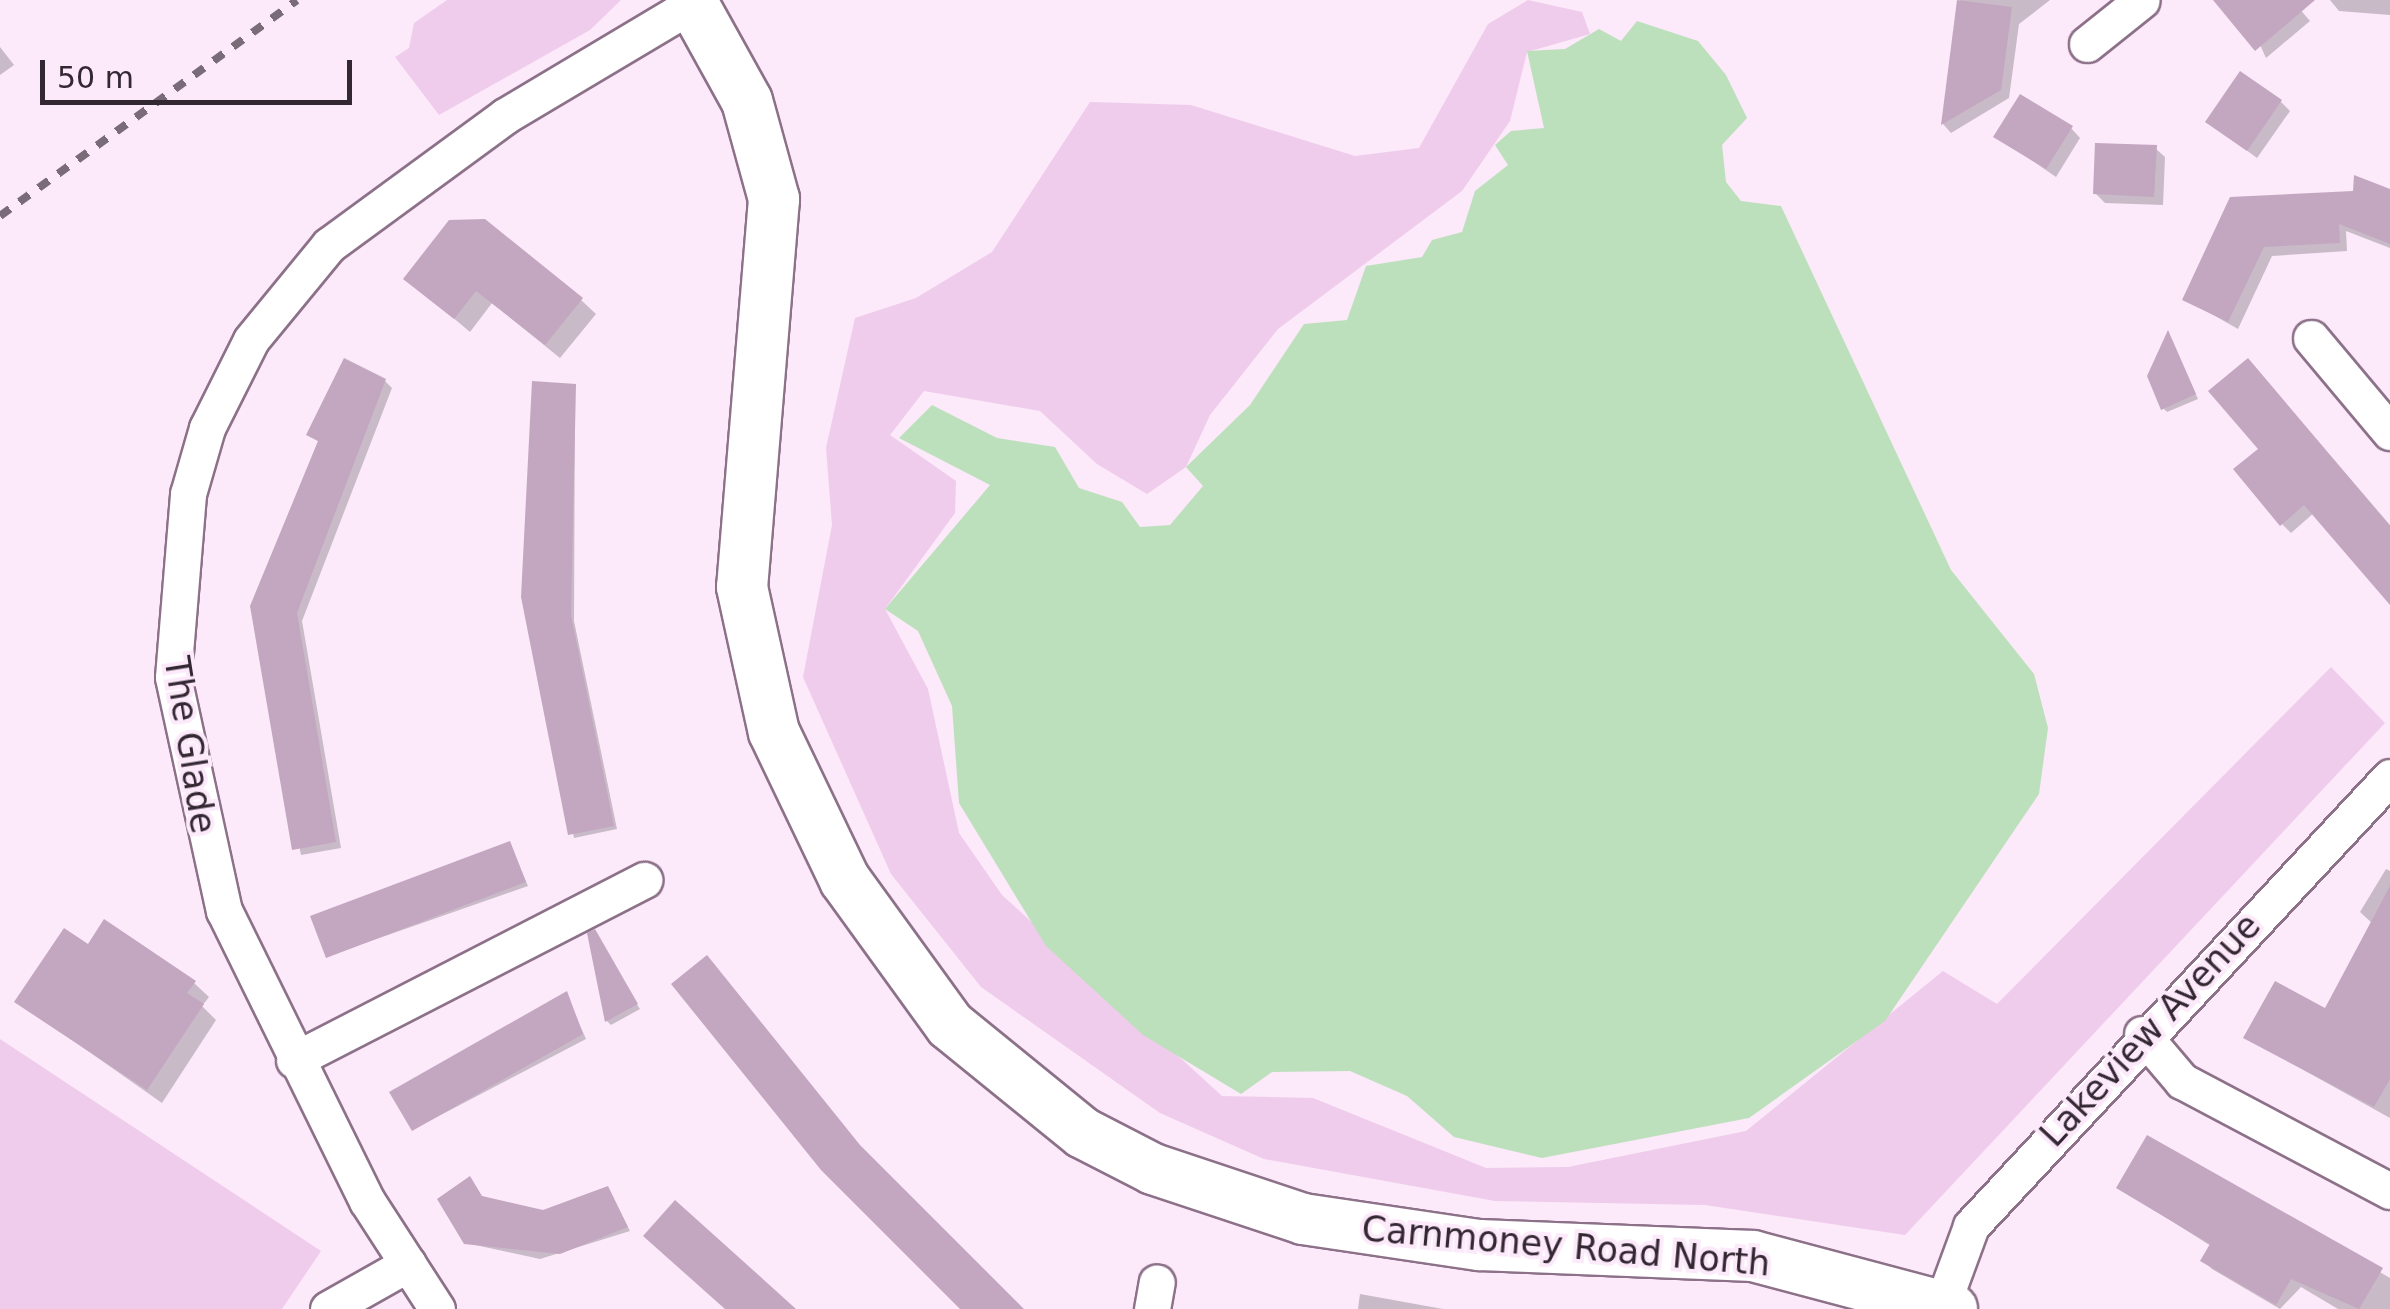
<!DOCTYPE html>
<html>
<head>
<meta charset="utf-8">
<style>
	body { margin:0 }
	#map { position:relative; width:2390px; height:1309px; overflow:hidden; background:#fce9fa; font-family:"DejaVu Sans",sans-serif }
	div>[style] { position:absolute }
	.green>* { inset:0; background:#efcceb }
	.water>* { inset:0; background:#bde0bc }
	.shadow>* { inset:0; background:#0003 }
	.building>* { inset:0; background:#c3a6c0 }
	.roads { filter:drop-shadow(2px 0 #8c7189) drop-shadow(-2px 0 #8c7189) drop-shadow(0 2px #8c7189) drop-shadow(0 -2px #8c7189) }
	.street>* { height:35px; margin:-17.5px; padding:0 17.5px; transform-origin:17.5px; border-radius:17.5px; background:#fff }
	.secondary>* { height:50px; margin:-25px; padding:0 25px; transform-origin:25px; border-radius:25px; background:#fff }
	.rail>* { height:8px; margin-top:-4px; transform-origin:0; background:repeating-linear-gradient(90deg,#796b78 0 12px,transparent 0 24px) }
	span { translate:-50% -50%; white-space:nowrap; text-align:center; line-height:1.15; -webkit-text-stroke:8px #fce9fa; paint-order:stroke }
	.street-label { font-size:35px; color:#332732 }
	.scale { position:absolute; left:40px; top:60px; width:312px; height:45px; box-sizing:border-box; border:5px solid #332732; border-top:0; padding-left:12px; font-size:30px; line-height:35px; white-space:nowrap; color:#332732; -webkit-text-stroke:8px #fce9fa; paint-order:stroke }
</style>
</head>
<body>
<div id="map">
	<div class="green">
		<i style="clip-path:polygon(447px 0,621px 0,590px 30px,439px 115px,395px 57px,409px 48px,414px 23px)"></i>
		<i style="clip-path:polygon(1528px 0,1582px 12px,1590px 34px,1527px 52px,1510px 121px,1462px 191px,1278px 329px,1210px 415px,1186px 467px,1147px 494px,1097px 464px,1040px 411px,924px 391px,890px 435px,956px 481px,955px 513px,885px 609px,928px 689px,959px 833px,1002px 895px,1222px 1096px,1313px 1098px,1486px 1168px,1568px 1167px,1746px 1131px,1943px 971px,1997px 1004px,2331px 667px,2385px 723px,1905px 1235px,1705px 1205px,1495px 1201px,1264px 1159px,1160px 1113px,981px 987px,891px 874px,803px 677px,832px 525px,826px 448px,855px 318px,916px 298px,992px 252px,1090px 102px,1191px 105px,1355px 156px,1419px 148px,1488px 24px)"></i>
		<i style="clip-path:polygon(0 1039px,321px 1251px,282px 1309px,0 1309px)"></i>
	</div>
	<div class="water">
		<i style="clip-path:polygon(1637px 21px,1698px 41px,1726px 75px,1747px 118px,1722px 145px,1726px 182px,1741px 201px,1781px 206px,1951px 570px,2034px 674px,2048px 728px,2039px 794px,1885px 1021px,1749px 1118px,1542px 1158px,1454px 1137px,1407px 1096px,1350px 1071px,1272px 1072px,1241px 1094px,1143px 1035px,1046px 946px,959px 803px,952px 706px,918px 631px,885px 609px,990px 485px,899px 438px,932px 405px,997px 438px,1055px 447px,1079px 488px,1122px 502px,1140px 527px,1170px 525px,1203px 486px,1186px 467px,1250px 405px,1304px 324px,1347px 320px,1366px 266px,1422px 257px,1432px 240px,1462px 232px,1475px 191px,1508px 165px,1495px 145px,1511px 131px,1544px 128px,1527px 51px,1565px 49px,1599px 29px,1621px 41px)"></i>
	</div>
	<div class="shadow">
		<i style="clip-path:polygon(1960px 0,2050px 0,2019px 24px,2009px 98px,1951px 133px,1943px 124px)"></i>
		<i style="clip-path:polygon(2240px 0,2292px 0,2310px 21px,2266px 58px)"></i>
		<i style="clip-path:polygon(2390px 0,2390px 15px,2339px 11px,2330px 0)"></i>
		<i style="clip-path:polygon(0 47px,14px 65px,0 75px)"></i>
		<i style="clip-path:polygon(2281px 102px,2290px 111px,2257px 158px,2208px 122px)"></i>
		<i style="clip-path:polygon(2071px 128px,2080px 138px,2056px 177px,1996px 136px)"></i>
		<i style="clip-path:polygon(2155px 148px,2165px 157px,2163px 205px,2105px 203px,2095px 193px)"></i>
		<i style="clip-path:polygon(2390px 192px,2390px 248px,2346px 231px,2347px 251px,2272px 256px,2238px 329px,2185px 299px,2232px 200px)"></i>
		<i style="clip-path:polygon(406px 278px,581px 300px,596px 314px,560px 358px,492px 303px,470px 332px)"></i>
		<i style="clip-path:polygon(2169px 335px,2198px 399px,2167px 412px,2163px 408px)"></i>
		<i style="clip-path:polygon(2257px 370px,2390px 525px,2390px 598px,2315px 512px,2291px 533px,2282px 524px,2261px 449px)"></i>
		<i style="clip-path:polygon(385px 381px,392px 388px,302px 621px,341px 848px,301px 855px,252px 606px,320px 443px,309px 434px)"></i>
		<i style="clip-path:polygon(575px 386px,574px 621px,617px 829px,574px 838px,523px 597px)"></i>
		<i style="clip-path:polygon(510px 844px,528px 886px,328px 956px)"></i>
		<i style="clip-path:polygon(2386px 869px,2390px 871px,2390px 1118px,2246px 1038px,2326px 1012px,2373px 924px,2360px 912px)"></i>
		<i style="clip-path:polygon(590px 934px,640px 1009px,611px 1025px,607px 1021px)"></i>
		<i style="clip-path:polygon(89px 947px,194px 983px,209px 997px,202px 1006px,216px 1020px,162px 1103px,18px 1002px)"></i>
		<i style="clip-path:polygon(566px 994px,586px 1039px,414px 1129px)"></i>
		<i style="clip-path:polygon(2148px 1138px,2390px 1278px,2390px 1309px,2338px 1309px,2301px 1287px,2280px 1309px,2212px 1269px,2203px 1260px,2211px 1246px,2119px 1188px)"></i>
		<i style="clip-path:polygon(608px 1189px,630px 1231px,540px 1259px,466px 1243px,483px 1199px,543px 1212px)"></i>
		<i style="clip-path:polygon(1360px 1294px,1443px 1309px,1358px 1309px)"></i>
	</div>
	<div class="building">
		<i style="clip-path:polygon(1957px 0,2012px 7px,2001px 90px,1941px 125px)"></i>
		<i style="clip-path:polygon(2213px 0,2315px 0,2255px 51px)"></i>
		<i style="clip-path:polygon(2240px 71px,2282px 100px,2247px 151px,2205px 122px)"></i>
		<i style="clip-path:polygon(2020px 94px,2073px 126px,2046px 169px,1993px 137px)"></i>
		<i style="clip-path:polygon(2095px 143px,2157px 145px,2154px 197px,2093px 194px)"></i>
		<i style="clip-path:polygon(2354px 175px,2390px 189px,2390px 244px,2339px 224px,2340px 243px,2264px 247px,2228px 322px,2182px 300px,2230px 197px,2353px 191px)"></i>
		<i style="clip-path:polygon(485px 219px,583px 298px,545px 345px,476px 291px,454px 319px,403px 279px,449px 220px)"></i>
		<i style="clip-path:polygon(2168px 330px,2196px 394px,2161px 410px,2147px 376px)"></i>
		<i style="clip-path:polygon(344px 358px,386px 379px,297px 613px,336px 842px,292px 850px,250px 606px,318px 441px,306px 435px)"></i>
		<i style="clip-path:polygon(2248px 358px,2390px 526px,2390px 605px,2304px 505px,2280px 526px,2233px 469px,2258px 449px,2208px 391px)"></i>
		<i style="clip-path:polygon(532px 381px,576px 384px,571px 615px,614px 826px,568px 835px,521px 597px)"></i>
		<i style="clip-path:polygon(510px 841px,526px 882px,326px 958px,310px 916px)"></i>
		<i style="clip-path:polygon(2390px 886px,2390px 1079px,2374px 1107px,2243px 1038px,2275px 981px,2325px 1008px)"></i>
		<i style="clip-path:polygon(104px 919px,196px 981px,187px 993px,204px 1004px,147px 1090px,14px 1002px,64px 928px,88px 944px)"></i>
		<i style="clip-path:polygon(595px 929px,638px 1004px,605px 1022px,587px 933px)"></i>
		<i style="clip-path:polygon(707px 955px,860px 1145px,1024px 1309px,960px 1309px,821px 1170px,671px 984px)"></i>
		<i style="clip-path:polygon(567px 991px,583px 1034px,412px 1131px,389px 1092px)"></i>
		<i style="clip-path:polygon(2147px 1135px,2383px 1268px,2359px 1309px,2291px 1279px,2276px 1305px,2200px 1261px,2210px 1244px,2116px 1188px)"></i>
		<i style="clip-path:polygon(470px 1176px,482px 1196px,543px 1210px,608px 1186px,628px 1227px,560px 1254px,464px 1244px,437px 1199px)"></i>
		<i style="clip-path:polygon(675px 1200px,754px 1271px,796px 1309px,725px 1309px,643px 1236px)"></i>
	</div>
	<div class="roads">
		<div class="street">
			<i style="left:2087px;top:44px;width:70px;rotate:-38.7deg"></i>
			<i style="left:2311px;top:338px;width:123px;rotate:50deg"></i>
			<i style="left:2142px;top:1034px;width:62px;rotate:49.6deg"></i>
			<i style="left:2182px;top:1081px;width:235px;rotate:27.9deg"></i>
			<i style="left:294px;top:1060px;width:394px;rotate:-27.2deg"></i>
			<i style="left:1942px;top:1305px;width:84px;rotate:-69.8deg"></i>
			<i style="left:1971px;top:1226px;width:614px;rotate:-46.98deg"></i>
			<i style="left:328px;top:1309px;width:92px;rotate:-29.4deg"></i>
			<i style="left:437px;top:1309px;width:129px;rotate:-122.9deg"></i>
			<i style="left:367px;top:1201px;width:323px;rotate:-116.2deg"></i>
			<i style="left:224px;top:911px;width:239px;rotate:-102.3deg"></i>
			<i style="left:173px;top:677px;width:184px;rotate:-85.3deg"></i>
			<i style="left:188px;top:494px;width:69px;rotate:-73.9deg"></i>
			<i style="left:207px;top:428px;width:98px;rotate:-63.4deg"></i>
			<i style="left:251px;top:340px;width:123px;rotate:-50.6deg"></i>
			<i style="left:329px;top:245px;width:218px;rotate:-36.2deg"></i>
			<i style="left:505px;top:116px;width:219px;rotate:-30.8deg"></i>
			<i style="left:1152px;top:1309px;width:27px;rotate:-80deg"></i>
		</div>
		<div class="secondary">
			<i style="left:691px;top:0;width:115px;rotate:61deg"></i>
			<i style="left:747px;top:101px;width:102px;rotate:74.6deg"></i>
			<i style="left:774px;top:199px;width:389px;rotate:94.7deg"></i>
			<i style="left:742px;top:587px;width:148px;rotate:77.6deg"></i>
			<i style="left:774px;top:732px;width:164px;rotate:64.4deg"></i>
			<i style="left:845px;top:880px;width:179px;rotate:54.1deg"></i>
			<i style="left:950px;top:1025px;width:171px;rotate:39.1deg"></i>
			<i style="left:1083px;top:1133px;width:79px;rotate:27.2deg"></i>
			<i style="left:1153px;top:1169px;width:158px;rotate:18.4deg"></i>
			<i style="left:1303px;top:1219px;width:179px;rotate:8.4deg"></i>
			<i style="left:1480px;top:1245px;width:273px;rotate:2.3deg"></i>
			<i style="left:1753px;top:1256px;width:206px;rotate:14.9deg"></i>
		</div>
	</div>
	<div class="rail">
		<i style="left:0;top:216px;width:367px;rotate:-36deg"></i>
	</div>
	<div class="street-label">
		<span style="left:190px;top:745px;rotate:81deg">The Glade</span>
		<span style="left:2150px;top:1030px;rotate:-47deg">Lakeview Avenue</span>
		<span style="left:1566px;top:1246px;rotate:5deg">Carnmoney Road North</span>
	</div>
	<div class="scale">50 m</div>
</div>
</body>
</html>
